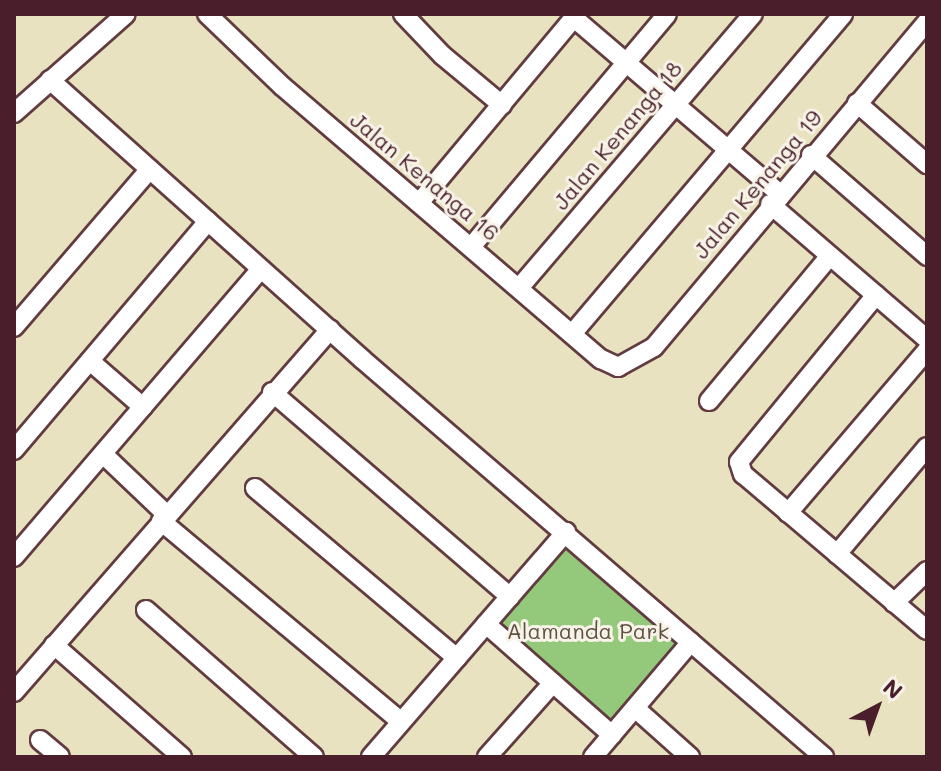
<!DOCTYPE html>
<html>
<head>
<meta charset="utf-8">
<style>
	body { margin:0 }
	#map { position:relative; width:941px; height:771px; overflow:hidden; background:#e9e2c0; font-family:Mali,sans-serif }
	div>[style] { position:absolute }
	.green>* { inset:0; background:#94c87a }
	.roads { filter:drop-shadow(2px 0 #623c41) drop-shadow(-2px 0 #623c41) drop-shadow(0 2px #623c41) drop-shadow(0 -2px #623c41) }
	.minor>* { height:18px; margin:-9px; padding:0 9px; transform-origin:9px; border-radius:9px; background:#fff }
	span { translate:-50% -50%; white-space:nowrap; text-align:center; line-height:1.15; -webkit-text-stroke:6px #f7f3e8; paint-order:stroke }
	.street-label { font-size:22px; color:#4a1f2b }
	.park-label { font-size:22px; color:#605243 }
	.frame { position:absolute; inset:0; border:16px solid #4a1f2b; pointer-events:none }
	.north { position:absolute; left:837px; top:667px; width:80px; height:80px; -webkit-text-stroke:6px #f7f3e8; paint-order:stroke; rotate:41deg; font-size:22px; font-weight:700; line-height:32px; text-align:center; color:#4a1f2b }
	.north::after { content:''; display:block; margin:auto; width:28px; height:36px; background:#4a1f2b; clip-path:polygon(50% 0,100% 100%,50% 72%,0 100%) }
</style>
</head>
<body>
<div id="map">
	<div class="green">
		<i style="clip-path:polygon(566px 532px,691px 642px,613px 733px,488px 623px)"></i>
	</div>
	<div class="roads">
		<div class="minor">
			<i style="left:207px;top:14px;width:104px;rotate:43.8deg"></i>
			<i style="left:282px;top:86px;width:420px;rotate:40.6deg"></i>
			<i style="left:601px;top:359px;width:19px;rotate:25deg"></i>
			<i style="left:618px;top:367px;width:41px;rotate:-29.1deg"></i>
			<i style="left:654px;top:347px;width:424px;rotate:-50deg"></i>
			<i style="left:403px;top:14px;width:57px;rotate:46.4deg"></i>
			<i style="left:442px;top:55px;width:78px;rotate:39.8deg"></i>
			<i style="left:574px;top:18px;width:270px;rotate:40.5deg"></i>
			<i style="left:50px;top:80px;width:419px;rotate:41.8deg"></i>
			<i style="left:362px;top:359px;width:610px;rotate:40.74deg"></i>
			<i style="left:857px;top:103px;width:93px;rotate:41.1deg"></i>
			<i style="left:14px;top:113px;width:149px;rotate:-41.5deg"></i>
			<i style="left:811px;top:155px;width:154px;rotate:41deg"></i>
			<i style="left:419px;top:203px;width:246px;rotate:-50.1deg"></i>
			<i style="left:770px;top:204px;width:207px;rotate:40.7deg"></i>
			<i style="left:471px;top:247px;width:304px;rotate:-49.9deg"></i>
			<i style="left:519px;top:288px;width:360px;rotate:-49.5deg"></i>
			<i style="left:876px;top:295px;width:216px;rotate:129.4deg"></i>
			<i style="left:739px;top:462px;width:13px;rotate:72deg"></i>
			<i style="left:743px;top:474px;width:241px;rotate:40.3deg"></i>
			<i style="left:14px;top:327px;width:208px;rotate:-49.3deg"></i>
			<i style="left:572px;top:334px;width:419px;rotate:-49.7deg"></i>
			<i style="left:90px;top:361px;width:70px;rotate:41deg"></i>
			<i style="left:272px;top:392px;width:314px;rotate:40.7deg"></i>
			<i style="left:709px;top:401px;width:189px;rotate:-50.2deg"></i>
			<i style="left:14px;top:450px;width:300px;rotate:-49.7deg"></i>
			<i style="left:103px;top:454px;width:87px;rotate:43.6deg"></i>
			<i style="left:255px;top:488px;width:264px;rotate:40.1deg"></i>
			<i style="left:788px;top:513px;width:214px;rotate:-49.5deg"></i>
			<i style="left:161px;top:521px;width:313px;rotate:39.9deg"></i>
			<i style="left:837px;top:554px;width:140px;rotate:-49.9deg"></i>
			<i style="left:14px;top:557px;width:379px;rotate:-49.4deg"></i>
			<i style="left:894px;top:603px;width:46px;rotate:-44.1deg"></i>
			<i style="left:146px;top:610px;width:223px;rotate:41.2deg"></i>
			<i style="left:486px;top:624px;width:168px;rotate:41.4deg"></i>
			<i style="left:54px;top:645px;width:170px;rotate:41.2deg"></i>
			<i style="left:14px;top:692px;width:481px;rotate:-48.9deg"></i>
			<i style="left:635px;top:708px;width:74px;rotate:41.7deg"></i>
			<i style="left:40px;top:740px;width:26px;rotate:40deg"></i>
			<i style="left:371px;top:757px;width:298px;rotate:-49.1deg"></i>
			<i style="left:487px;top:757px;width:99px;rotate:-48.3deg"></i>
			<i style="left:593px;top:757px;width:151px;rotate:-49.6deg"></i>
		</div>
	</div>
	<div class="street-label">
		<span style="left:617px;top:135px;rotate:-50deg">Jalan Kenanga 18</span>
		<span style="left:425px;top:176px;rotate:40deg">Jalan Kenanga 16</span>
		<span style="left:757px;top:184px;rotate:-50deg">Jalan Kenanga 19</span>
	</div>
	<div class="park-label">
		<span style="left:588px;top:631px">Alamanda Park</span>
	</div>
	<div class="frame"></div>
	<div class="north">N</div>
</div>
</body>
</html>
